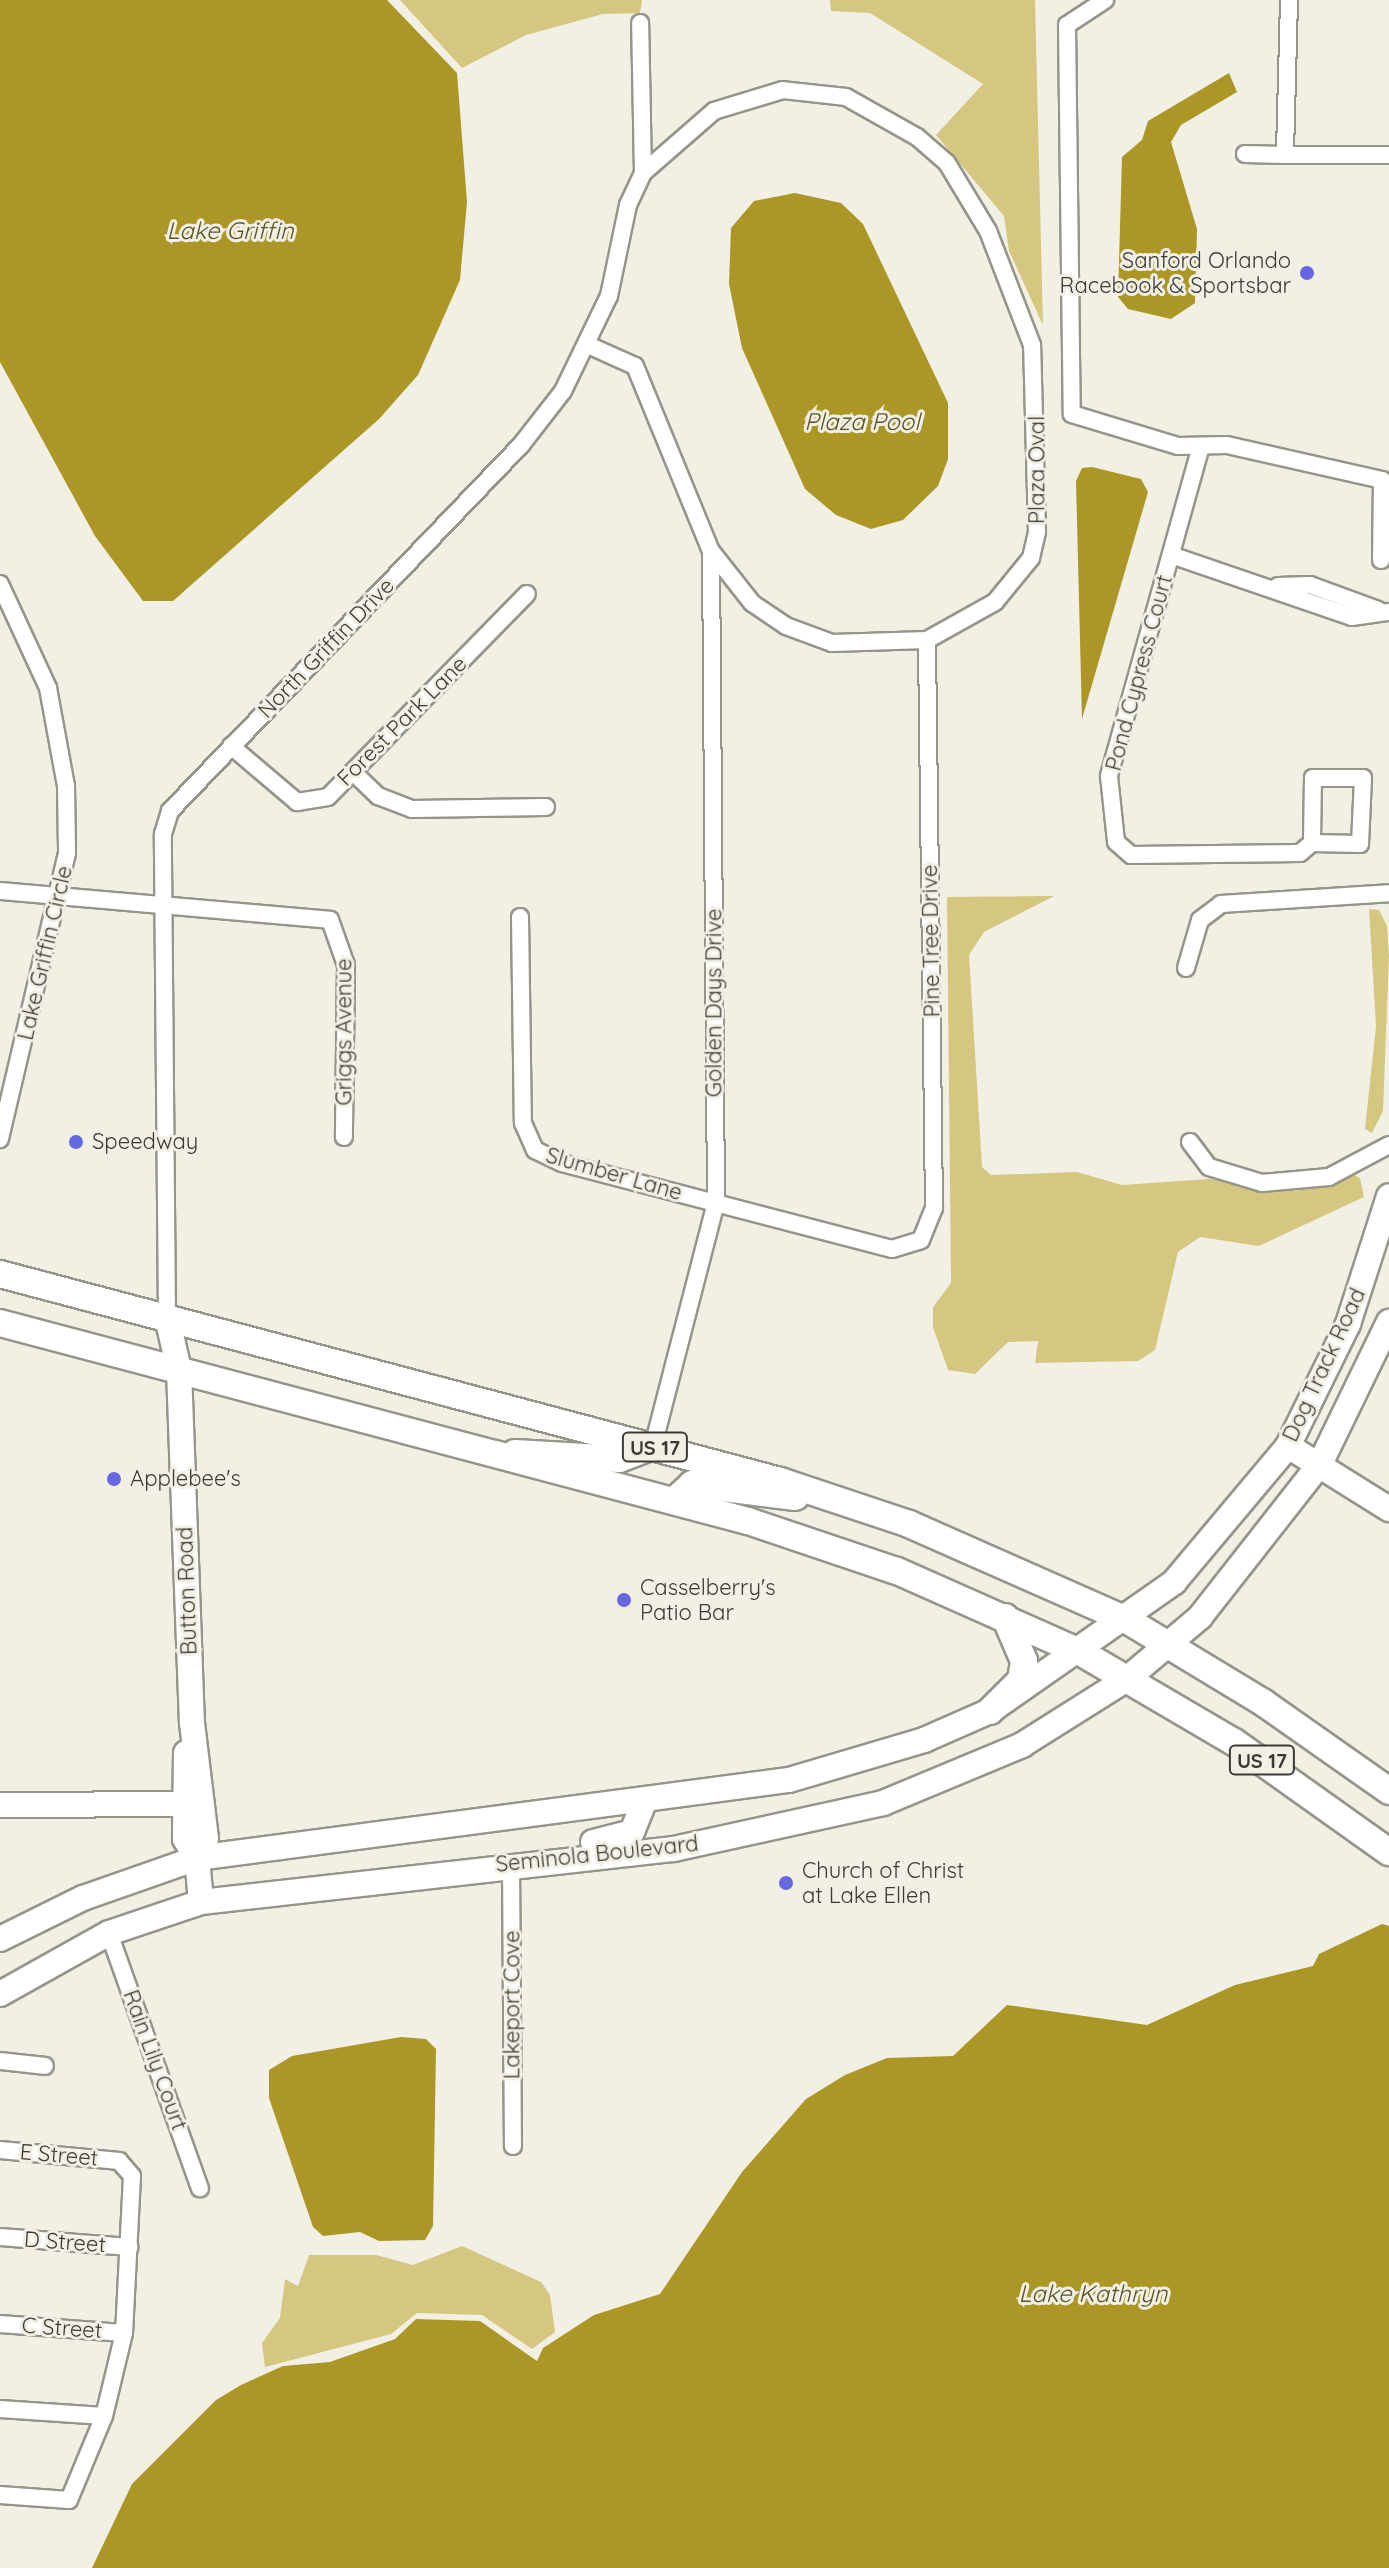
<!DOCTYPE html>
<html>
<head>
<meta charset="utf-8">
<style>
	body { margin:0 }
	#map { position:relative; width:1389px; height:2568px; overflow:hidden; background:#f2f0e5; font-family:Quicksand,sans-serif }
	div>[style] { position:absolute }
	.green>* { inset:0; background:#d5c780 }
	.water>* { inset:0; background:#ac9726 }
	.roads { filter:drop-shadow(2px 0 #96958a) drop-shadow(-2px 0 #96958a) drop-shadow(0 2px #96958a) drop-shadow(0 -2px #96958a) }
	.street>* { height:16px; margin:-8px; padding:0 8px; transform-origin:8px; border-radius:8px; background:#fff }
	.secondary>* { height:24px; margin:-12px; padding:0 12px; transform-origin:12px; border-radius:12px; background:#fff }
	.primary>* { height:26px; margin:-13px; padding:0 13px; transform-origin:13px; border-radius:13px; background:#fff }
	.dots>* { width:22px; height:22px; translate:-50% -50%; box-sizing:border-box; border:4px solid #f2f0e5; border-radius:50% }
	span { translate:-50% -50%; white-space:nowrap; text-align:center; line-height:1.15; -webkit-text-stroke:6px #f2f0e5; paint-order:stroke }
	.shield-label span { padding:2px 6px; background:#f2f0e5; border:2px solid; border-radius:6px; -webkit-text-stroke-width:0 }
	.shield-label { font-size:20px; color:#3b3a36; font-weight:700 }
	.poi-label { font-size:22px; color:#3b3a36 }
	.right { translate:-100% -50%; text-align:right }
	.left { translate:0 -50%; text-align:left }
	.street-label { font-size:22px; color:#3b3a36 }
	.water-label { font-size:24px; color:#5c5428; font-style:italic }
</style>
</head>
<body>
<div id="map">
	<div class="green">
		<i style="clip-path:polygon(400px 0,642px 0,640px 13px,603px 14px,526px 35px,462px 68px)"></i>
		<i style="clip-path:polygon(830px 0,1035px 0,1043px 325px,1009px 251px,1004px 216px,936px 135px,983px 84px,870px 13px,831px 11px)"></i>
		<i style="clip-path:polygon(1054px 896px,984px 932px,969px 955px,982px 1167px,991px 1175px,1077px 1172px,1122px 1185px,1209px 1179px,1295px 1191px,1352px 1174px,1360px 1178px,1364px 1197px,1259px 1246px,1200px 1237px,1178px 1252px,1155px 1350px,1138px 1361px,1035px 1363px,1038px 1341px,1008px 1342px,975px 1374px,948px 1370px,933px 1327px,933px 1307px,951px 1283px,947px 897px)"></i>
		<i style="clip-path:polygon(1369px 909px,1379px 910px,1387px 926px,1389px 956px,1383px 1111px,1372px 1133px,1365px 1129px,1376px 1026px)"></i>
		<i style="clip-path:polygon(462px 2246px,541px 2282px,550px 2295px,555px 2332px,532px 2349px,482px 2315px,417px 2313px,391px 2334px,265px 2367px,262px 2343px,280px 2318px,285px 2279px,298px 2286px,309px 2255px,376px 2255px,413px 2265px)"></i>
	</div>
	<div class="water">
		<i style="clip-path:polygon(0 0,387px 0,457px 73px,467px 202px,460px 280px,418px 375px,379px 419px,173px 601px,143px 601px,95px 536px,0 362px)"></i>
		<i style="clip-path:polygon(1229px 73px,1237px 92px,1181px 125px,1171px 142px,1197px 229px,1195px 303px,1171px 319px,1128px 309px,1118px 297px,1122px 157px,1142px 140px,1148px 121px)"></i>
		<i style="clip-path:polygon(795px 193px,841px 203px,863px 224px,948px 403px,948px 459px,938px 486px,903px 520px,871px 529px,836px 515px,805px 489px,742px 348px,729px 284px,731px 228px,754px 201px)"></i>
		<i style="clip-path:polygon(1092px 467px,1141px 479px,1148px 492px,1082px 719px,1076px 481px,1082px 468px)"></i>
		<i style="clip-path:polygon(1382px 1924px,1389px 1926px,1389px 2568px,92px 2568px,132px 2484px,216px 2400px,241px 2385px,283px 2366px,330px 2362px,395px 2339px,416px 2319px,480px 2321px,537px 2361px,543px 2348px,594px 2315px,660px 2294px,742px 2172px,806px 2099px,845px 2075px,887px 2058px,953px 2056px,1007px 2005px,1147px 2025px,1235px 1985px,1313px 1966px,1319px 1954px)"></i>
		<i style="clip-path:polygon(401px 2037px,426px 2039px,436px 2049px,433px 2226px,425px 2240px,379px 2241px,360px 2232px,323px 2236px,313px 2227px,269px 2098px,269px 2070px,292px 2056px)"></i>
	</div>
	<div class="roads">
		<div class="street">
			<i style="left:1105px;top:0;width:45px;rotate:146.7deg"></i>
			<i style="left:1067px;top:25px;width:389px;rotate:89.3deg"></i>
			<i style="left:1072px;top:414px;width:111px;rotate:16.8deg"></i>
			<i style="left:1178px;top:446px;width:49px;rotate:-1.2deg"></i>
			<i style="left:1227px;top:445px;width:159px;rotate:12.7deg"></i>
			<i style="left:1382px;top:480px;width:80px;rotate:90.7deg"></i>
			<i style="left:1289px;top:0;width:155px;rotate:91.5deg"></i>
			<i style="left:1285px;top:155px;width:103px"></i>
			<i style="left:1245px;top:154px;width:40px;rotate:1.4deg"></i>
			<i style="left:588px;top:345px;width:51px;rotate:24.1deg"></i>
			<i style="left:635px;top:366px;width:200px;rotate:67.7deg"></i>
			<i style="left:711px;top:551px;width:66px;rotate:51.7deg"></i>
			<i style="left:752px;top:603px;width:41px;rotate:34.1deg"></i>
			<i style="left:786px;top:626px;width:49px;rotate:20.3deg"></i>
			<i style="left:832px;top:643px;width:95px;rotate:-1.8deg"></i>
			<i style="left:927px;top:640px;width:78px;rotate:-29.2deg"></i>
			<i style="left:995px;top:602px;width:57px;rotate:-50.7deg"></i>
			<i style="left:1031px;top:558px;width:27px;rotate:-77deg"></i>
			<i style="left:1037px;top:532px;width:187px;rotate:-91.5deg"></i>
			<i style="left:1032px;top:345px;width:122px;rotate:-111.1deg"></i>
			<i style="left:988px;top:231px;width:79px;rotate:-121.1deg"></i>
			<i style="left:947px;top:163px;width:40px;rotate:-139deg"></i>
			<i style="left:917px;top:137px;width:81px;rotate:-150.6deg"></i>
			<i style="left:846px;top:97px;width:63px;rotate:-173.7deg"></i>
			<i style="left:783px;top:90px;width:72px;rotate:163.1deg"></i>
			<i style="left:714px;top:111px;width:94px;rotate:138.9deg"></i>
			<i style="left:1201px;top:446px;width:343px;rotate:105.6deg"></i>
			<i style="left:1109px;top:776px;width:66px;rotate:83.9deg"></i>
			<i style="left:1116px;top:842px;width:20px;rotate:41deg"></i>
			<i style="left:1131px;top:855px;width:169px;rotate:-0.7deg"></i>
			<i style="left:1300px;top:853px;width:16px;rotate:-40deg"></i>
			<i style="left:1312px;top:843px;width:48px;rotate:1.2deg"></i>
			<i style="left:1360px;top:844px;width:66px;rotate:-87.4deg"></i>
			<i style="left:1363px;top:778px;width:50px;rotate:180deg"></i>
			<i style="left:1313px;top:778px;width:65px;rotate:90.9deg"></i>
			<i style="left:1171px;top:555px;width:191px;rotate:18.9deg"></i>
			<i style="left:1352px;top:617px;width:37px;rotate:-8deg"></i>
			<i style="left:0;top:584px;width:115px;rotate:65.2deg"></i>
			<i style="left:48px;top:688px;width:100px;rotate:79.6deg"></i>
			<i style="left:66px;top:786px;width:67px;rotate:89.1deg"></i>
			<i style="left:67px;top:853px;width:294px;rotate:103.2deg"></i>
			<i style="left:1278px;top:586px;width:32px;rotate:-2deg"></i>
			<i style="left:1310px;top:585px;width:72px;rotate:20.2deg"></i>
			<i style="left:231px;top:746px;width:87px;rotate:40.3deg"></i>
			<i style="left:297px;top:802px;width:31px;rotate:-9deg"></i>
			<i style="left:328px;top:797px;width:284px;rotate:-45.6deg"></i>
			<i style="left:353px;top:772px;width:35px;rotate:44deg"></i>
			<i style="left:378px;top:796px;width:36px;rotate:21deg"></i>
			<i style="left:412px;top:809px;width:134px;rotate:-0.9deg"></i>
			<i style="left:0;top:891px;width:331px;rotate:5deg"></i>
			<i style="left:330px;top:920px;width:48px;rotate:70.4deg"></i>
			<i style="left:346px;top:965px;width:172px;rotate:90.7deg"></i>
			<i style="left:520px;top:917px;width:206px;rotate:89.2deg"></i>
			<i style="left:523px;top:1123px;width:30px;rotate:66deg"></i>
			<i style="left:535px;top:1150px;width:30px;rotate:26deg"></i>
			<i style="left:562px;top:1163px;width:341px;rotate:14.6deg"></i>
			<i style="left:892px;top:1249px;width:30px;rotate:-17deg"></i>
			<i style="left:921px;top:1240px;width:35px;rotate:-68deg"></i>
			<i style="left:934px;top:1208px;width:568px;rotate:-90.71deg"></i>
			<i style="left:1186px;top:968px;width:50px;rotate:-73.7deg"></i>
			<i style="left:1200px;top:920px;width:26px;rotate:-37deg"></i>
			<i style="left:1221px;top:904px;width:168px;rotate:-3.7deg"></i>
			<i style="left:1190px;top:1142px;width:31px;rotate:53deg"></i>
			<i style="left:1209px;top:1167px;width:55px;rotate:16.8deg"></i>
			<i style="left:1262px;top:1183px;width:67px;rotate:-5.1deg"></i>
			<i style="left:1329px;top:1177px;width:68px;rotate:-28.1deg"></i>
			<i style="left:167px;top:1317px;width:483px;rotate:-90.5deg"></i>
			<i style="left:163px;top:834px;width:24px;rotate:-73deg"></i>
			<i style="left:170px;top:811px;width:507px;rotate:-46.2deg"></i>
			<i style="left:521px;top:445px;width:68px;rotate:-52.1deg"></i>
			<i style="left:563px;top:391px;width:106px;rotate:-64.2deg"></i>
			<i style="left:609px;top:296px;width:93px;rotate:-78.2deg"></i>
			<i style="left:628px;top:205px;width:35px;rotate:-65deg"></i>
			<i style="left:643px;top:173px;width:150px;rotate:-91.1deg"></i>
			<i style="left:653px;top:1446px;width:251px;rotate:-75.5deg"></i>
			<i style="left:716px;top:1203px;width:651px;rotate:-90.44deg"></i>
			<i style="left:511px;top:1863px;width:283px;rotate:89.6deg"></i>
			<i style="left:109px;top:1933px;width:271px;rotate:70.4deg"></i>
			<i style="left:0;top:2061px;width:45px;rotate:6.3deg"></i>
			<i style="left:0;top:2150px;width:120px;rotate:5.3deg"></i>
			<i style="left:119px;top:2161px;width:20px;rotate:49deg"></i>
			<i style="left:132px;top:2176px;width:157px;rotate:92.9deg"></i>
			<i style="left:124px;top:2333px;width:85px;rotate:103.5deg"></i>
			<i style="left:104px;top:2416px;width:91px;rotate:112.6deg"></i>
			<i style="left:69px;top:2500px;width:69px;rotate:-175.9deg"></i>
			<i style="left:0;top:2237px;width:130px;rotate:4.4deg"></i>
			<i style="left:0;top:2324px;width:124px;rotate:4.2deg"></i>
			<i style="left:0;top:2409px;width:104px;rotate:3.9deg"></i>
		</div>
		<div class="secondary">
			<i style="left:167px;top:1317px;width:54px;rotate:77.2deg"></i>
			<i style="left:179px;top:1370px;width:353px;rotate:87.9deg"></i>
			<i style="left:192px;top:1723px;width:116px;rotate:83.1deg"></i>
			<i style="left:206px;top:1838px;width:22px;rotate:114deg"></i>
			<i style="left:1288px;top:1446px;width:119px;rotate:32deg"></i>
			<i style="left:186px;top:1753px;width:86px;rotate:90.7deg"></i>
			<i style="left:185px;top:1839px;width:22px;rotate:58deg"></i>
			<i style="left:197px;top:1858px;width:44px;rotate:84.8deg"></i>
			<i style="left:0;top:1805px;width:184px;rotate:-0.3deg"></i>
			<i style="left:593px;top:1842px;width:40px;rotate:-14.4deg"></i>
			<i style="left:632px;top:1832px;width:32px;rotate:-68deg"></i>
			<i style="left:0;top:1939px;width:93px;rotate:-26.3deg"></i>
			<i style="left:83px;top:1898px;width:121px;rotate:-19.3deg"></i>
			<i style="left:197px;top:1858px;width:597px;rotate:-7.51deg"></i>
			<i style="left:789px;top:1780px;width:141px;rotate:-16.5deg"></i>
			<i style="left:924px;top:1740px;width:72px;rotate:-23.7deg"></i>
			<i style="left:990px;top:1711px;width:225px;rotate:-35deg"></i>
			<i style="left:1174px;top:1582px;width:177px;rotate:-50deg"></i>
			<i style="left:1288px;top:1446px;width:136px;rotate:-63.8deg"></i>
			<i style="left:1348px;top:1324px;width:134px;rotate:-72.2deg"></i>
			<i style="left:0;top:1994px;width:125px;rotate:-29.2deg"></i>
			<i style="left:109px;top:1933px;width:97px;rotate:-18.6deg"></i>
			<i style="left:201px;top:1902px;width:476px;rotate:-6.4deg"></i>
			<i style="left:674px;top:1849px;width:214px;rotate:-12.4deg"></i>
			<i style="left:883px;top:1803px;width:151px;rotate:-22.6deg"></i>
			<i style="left:1022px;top:1745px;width:124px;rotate:-32.2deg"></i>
			<i style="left:1127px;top:1679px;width:96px;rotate:-40.3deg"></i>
			<i style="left:1200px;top:1617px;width:194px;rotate:-51.9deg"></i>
			<i style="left:1320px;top:1464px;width:158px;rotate:-64.1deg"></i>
		</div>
		<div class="primary">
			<i style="left:0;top:1274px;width:807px;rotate:14.86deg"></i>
			<i style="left:780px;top:1481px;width:136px;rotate:18.4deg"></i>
			<i style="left:909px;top:1524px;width:238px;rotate:23.8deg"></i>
			<i style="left:1127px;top:1620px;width:160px;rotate:31.2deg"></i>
			<i style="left:1264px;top:1703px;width:153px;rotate:35.1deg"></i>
			<i style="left:0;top:1323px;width:774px;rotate:14.83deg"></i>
			<i style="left:748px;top:1521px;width:157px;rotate:18.6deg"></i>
			<i style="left:897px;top:1571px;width:202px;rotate:23.9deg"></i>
			<i style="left:1082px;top:1653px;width:176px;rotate:30.4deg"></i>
			<i style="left:1234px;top:1742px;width:190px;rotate:35.4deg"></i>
			<i style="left:515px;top:1453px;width:104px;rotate:3.3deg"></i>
			<i style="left:619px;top:1459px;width:36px;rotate:-21deg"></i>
			<i style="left:674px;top:1501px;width:25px;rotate:-43deg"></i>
			<i style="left:692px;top:1484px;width:104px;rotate:7.2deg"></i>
			<i style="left:990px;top:1711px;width:44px;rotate:-45deg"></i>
			<i style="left:1021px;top:1680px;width:19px;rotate:-81deg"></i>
			<i style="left:1024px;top:1661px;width:48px;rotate:-113.4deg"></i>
		</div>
	</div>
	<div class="dots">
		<i style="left:1307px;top:273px;background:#6668e1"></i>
		<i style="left:76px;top:1142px;background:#6668e1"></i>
		<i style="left:114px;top:1479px;background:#6668e1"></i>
		<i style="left:624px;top:1600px;background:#6668e1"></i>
		<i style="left:786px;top:1883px;background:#6668e1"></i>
	</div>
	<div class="shield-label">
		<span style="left:655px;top:1447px">US 17</span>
		<span style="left:1262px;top:1760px">US 17</span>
	</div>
	<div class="poi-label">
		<span class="right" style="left:1291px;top:273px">Sanford Orlando<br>Racebook &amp; Sportsbar</span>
		<span class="left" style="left:92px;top:1142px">Speedway</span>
		<span class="left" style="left:130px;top:1479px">Applebee's</span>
		<span class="left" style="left:640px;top:1600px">Casselberry's<br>Patio Bar</span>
		<span class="left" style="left:802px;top:1883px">Church of Christ<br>at Lake Ellen</span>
	</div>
	<div class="street-label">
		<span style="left:1037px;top:470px;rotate:-90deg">Plaza Oval</span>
		<span style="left:326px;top:648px;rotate:-46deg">North Griffin Drive</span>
		<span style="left:1139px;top:673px;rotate:-75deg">Pond Cypress Court</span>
		<span style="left:402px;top:721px;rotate:-45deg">Forest Park Lane</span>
		<span style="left:931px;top:941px;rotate:-91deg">Pine Tree Drive</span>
		<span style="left:45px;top:953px;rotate:-77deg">Lake Griffin Circle</span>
		<span style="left:714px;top:1003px;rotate:-90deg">Golden Days Drive</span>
		<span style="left:344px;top:1032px;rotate:-90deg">Griggs Avenue</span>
		<span style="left:614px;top:1174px;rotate:16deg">Slumber Lane</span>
		<span style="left:1324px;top:1365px;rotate:-65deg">Dog Track Road</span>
		<span style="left:187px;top:1591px;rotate:-92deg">Button Road</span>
		<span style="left:597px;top:1854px;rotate:-6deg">Seminola Boulevard</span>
		<span style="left:512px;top:2005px;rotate:-90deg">Lakeport Cove</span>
		<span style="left:155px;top:2060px;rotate:70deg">Rain Lily Court</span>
		<span style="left:59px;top:2155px;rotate:5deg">E Street</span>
		<span style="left:65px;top:2242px;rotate:4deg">D Street</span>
		<span style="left:62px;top:2328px;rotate:4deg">C Street</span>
	</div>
	<div class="water-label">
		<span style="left:230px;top:231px">Lake Griffin</span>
		<span style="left:862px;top:422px">Plaza Pool</span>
		<span style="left:1093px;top:2294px">Lake Kathryn</span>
	</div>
</div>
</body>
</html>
